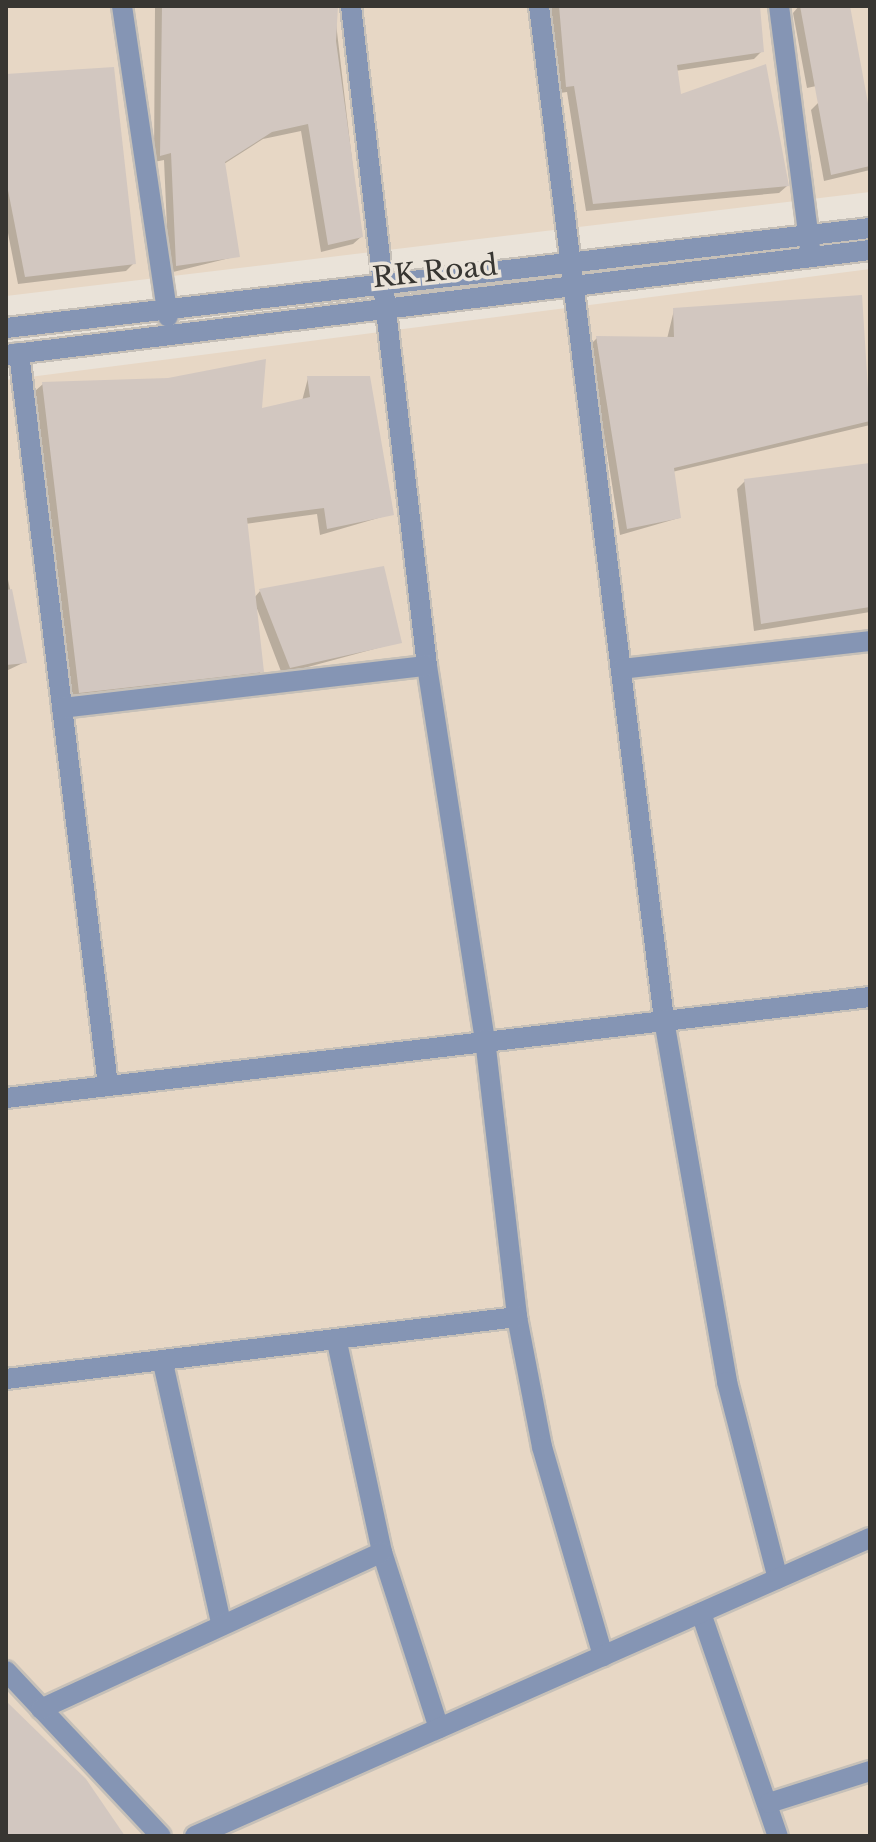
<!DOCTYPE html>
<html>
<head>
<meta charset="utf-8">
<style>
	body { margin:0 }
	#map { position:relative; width:876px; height:1842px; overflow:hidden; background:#eae3d9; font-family:"Libre Baskerville",serif }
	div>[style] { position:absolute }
	.industrial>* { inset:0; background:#e7d7c5 }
	.shadow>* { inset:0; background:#0003 }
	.building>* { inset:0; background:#d2c7c0 }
	.roads { filter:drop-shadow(2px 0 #c6c0b8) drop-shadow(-2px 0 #c6c0b8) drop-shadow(0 2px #c6c0b8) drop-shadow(0 -2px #c6c0b8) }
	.minor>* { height:20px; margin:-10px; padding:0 10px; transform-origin:10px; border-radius:10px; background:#8595b4 }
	span { translate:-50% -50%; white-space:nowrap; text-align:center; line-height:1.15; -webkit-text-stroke:7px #eae3d9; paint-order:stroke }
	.street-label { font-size:28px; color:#383632 }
	.frame { position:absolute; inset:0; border:8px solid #383632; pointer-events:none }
</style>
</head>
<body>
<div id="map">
	<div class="industrial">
		<i style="clip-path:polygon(6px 6px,870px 6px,870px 192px,6px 296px)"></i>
		<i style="clip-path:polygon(870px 269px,870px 1836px,6px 1836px,6px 380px)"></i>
	</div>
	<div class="shadow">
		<i style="clip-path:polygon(155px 6px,334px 6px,361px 237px,353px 244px,321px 252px,301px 131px,263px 139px,224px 164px,238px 256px,169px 273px,164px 160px,154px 162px)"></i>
		<i style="clip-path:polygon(551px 6px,758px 6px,762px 51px,754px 59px,675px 71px,680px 96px,787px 186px,779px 193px,586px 211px,567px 92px,560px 93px)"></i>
		<i style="clip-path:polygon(799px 6px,848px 6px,853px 78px,807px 88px,793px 13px)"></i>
		<i style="clip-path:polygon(6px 76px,134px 263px,126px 271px,18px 284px,6px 223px)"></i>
		<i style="clip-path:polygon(818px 103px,870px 125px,870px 170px,824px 181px,811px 110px)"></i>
		<i style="clip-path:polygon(860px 297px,870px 425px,672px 472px,679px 518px,620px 535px,590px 345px,597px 338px,667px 339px,674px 310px)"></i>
		<i style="clip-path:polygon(308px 378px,392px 514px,320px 535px,317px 514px,245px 524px,254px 598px,260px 591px,400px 642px,282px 674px,256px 606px,262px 671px,254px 678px,72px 699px,35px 391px,43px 384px,260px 411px,302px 401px)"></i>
		<i style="clip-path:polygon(870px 465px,870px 612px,754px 631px,737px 489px,745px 481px)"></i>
		<i style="clip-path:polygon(6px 570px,25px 662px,6px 671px)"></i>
	</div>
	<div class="building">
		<i style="clip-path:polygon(162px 6px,338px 6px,336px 41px,363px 237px,328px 245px,308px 124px,272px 132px,225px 162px,240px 257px,176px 266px,171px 153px,160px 156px)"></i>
		<i style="clip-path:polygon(559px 6px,760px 6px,764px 52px,677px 65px,681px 94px,766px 64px,789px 186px,593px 204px,574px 86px,566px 87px)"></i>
		<i style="clip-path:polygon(800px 6px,850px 6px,870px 114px,870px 166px,831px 175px)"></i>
		<i style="clip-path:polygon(114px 67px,136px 264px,25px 277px,6px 180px,6px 74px)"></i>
		<i style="clip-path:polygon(862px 295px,870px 421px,674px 468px,681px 518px,627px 529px,596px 336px,674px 337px,673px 308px)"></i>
		<i style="clip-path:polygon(266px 359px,262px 408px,310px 397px,307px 376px,370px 376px,394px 515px,327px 529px,324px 508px,247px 518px,264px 672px,79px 693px,42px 382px,168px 378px)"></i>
		<i style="clip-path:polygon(870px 463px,870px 607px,761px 624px,744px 479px)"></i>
		<i style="clip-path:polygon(384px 566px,402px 643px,290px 668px,259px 589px)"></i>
		<i style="clip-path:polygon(12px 589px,27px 663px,6px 665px,6px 590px)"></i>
		<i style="clip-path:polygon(6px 1701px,86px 1779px,125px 1836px,6px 1836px)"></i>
	</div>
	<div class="roads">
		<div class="minor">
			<i style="left:122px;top:6px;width:314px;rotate:81.6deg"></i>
			<i style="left:351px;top:6px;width:664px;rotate:83.43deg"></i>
			<i style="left:427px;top:666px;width:377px;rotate:81.2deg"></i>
			<i style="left:485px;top:1039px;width:280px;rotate:83.4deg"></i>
			<i style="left:517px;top:1317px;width:132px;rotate:79.1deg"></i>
			<i style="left:542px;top:1447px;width:218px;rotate:73.7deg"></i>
			<i style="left:539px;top:6px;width:1022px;rotate:82.97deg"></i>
			<i style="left:664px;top:1020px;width:367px;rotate:80.1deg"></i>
			<i style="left:727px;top:1382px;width:203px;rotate:75.5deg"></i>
			<i style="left:779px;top:6px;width:244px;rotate:82.7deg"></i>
			<i style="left:6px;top:328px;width:870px;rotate:-6.6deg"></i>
			<i style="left:19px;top:353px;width:737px;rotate:83.07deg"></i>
			<i style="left:6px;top:355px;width:870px;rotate:-6.93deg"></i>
			<i style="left:621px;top:669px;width:251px;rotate:-6.4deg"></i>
			<i style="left:62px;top:708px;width:367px;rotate:-6.6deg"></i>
			<i style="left:6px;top:1098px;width:870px;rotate:-6.67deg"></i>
			<i style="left:337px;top:1342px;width:215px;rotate:77.9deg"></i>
			<i style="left:382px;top:1552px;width:185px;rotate:72.1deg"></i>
			<i style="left:163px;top:1363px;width:266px;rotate:77.4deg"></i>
			<i style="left:6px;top:1379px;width:515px;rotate:-6.92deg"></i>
			<i style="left:701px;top:1613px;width:236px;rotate:71deg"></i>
			<i style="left:6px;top:1671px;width:226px;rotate:46.8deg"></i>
			<i style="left:41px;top:1709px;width:375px;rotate:-24.7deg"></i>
			<i style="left:769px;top:1803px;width:106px;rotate:-17.6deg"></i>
			<i style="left:195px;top:1836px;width:738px;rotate:-23.82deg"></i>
		</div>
	</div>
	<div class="street-label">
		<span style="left:435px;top:272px;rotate:-6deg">RK Road</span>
	</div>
	<div class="frame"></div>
</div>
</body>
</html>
